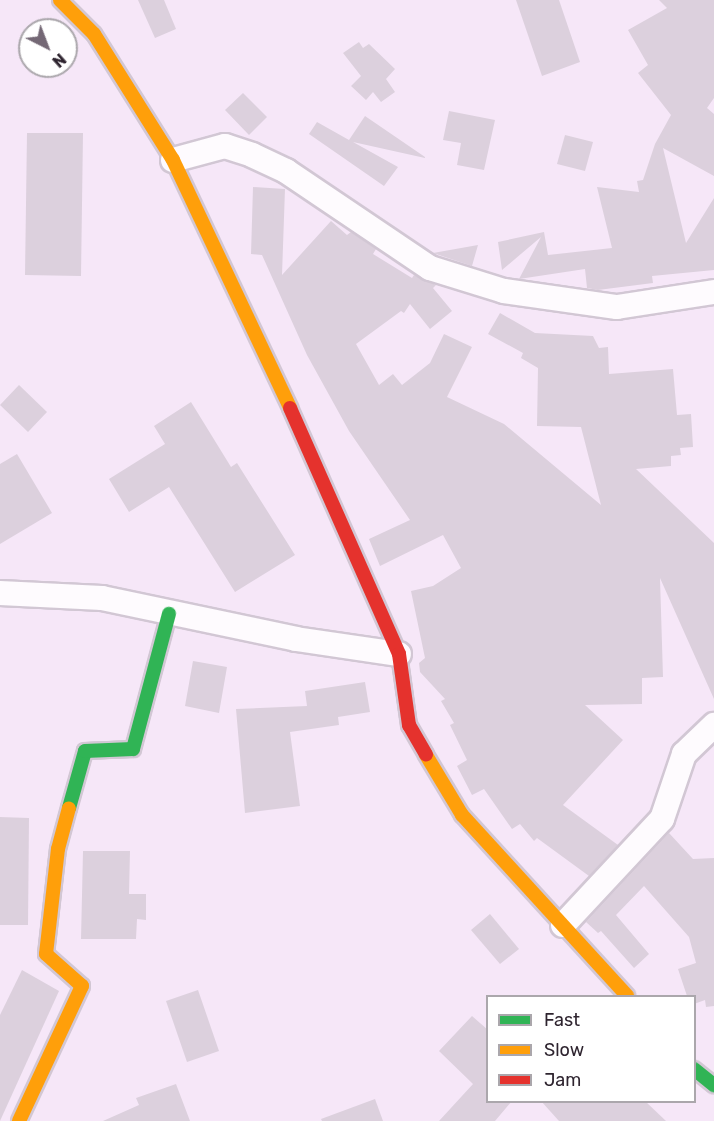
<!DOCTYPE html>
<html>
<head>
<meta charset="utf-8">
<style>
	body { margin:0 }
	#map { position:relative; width:714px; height:1121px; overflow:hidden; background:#f6e7f8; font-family:Rubik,sans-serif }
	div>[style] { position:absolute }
	.building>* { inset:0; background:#dcd0dd }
	.roads { filter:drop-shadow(2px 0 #d2c7d4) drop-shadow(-2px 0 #d2c7d4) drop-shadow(0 2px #d2c7d4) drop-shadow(0 -2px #d2c7d4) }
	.street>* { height:24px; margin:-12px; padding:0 12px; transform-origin:12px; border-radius:12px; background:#fefbfe }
	.fast>* { height:14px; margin:-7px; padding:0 7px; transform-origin:7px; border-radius:7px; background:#30b455 }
	.slow>* { height:14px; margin:-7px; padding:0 7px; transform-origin:7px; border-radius:7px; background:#ff9f0a }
	.jam>* { height:14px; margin:-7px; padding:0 7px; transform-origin:7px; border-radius:7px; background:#e5322d }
	span { translate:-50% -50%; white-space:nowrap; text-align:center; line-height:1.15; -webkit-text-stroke:6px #fff; paint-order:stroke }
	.legend { position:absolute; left:486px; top:995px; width:210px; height:108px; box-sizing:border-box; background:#fff; border:2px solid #aba7ac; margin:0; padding:8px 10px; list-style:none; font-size:18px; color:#2e242f }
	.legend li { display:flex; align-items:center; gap:12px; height:30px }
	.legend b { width:30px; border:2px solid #aba7ac }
	.north { position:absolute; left:18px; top:18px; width:60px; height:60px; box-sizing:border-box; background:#fff; border:2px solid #aba7ac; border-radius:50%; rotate:138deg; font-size:16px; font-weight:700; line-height:24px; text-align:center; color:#2e242f }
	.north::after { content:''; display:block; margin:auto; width:21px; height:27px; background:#746875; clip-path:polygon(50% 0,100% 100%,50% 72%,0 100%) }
</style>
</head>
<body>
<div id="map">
	<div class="building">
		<i style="clip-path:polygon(138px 0,164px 0,176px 29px,155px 38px)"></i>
		<i style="clip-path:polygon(516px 0,559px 0,580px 62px,542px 76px)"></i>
		<i style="clip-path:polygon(659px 0,714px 0,714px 98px,707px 108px,714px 114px,714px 176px,663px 148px,686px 243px,714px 198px,714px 270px,652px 276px,653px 283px,598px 290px,587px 288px,585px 269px,519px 279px,541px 237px,502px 270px,498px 242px,544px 232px,548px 255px,612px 248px,597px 187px,639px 192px,637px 181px,643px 180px,655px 144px,671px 115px,638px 73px,648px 65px,628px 30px,667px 8px)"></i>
		<i style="clip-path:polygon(359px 42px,363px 48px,369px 44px,395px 69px,386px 79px,395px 92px,381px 102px,373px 92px,366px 100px,351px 86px,361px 76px,343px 53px)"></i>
		<i style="clip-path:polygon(243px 93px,267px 117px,249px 135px,225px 110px)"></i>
		<i style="clip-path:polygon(449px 111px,495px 120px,484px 170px,457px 165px,461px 143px,443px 140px)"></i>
		<i style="clip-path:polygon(365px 116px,425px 157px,425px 158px,353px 142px,398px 167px,384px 186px,309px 134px,317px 122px,349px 140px)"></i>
		<i style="clip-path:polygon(27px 133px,83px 133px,81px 276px,25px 275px)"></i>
		<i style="clip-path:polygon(565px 135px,593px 142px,585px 171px,557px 164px)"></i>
		<i style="clip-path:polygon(253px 187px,285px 189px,282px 275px,331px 221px,347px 235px,351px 232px,376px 249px,373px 254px,412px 278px,414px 275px,436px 285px,433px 288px,452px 311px,430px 329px,410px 304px,404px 313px,401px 311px,356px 344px,379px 385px,393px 374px,402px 385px,430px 363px,444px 334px,472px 347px,447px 397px,504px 424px,601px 505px,581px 427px,537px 426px,538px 368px,521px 358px,523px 353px,488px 334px,500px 313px,535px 333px,593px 336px,599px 348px,608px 347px,609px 374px,673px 369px,677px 415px,691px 414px,693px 447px,680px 448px,681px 455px,671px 456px,671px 466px,636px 469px,714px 543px,714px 699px,660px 578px,663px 677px,642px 678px,642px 704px,585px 705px,623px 740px,563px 805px,618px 845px,589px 876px,537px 838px,534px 841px,520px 824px,512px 829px,484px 789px,472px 795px,457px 766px,467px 760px,450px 725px,454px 723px,441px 701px,445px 699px,420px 672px,419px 663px,425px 658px,411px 591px,433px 586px,461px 568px,443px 535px,380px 566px,369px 539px,410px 520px,349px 431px,307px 355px,262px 255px,251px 254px)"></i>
		<i style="clip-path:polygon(478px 245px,472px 266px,433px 253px)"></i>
		<i style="clip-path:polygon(19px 385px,47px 412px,28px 432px,0 405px)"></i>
		<i style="clip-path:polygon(191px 402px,231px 467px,237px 463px,295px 555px,235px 592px,169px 487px,129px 512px,109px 479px,165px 444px,154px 426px)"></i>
		<i style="clip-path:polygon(17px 454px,52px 513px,0 544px,0 464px)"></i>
		<i style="clip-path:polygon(193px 661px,227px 667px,219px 713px,185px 706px)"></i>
		<i style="clip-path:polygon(365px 682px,370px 712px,338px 717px,339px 725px,290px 732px,300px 806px,245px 813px,236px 709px,307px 706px,305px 691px)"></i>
		<i style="clip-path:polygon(0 817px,29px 818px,28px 925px,0 925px)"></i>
		<i style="clip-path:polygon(669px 833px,693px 859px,714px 858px,714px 1006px,706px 1007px,705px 1000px,694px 1004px,694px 996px,687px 996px,678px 969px,696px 963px,689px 937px,644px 886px,616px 915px,649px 954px,634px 968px,601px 931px,598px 933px,586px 922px)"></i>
		<i style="clip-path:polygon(83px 851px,130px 851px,129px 894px,146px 894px,146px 920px,137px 919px,136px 939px,81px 939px)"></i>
		<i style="clip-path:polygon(490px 914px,519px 949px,500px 964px,471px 930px)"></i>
		<i style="clip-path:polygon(22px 970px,59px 991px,0 1121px,0 1015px)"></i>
		<i style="clip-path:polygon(198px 990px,219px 1051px,187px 1062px,166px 1001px)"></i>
		<i style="clip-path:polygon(472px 1016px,488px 1030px,488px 1101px,512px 1101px,495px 1121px,439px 1121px,473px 1084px,439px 1051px)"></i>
		<i style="clip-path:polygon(176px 1084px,190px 1121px,103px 1121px,139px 1105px,136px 1098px)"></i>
		<i style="clip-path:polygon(375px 1099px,383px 1121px,322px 1121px,321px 1119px)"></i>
		<i style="clip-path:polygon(541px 1101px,645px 1101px,666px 1121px,559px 1121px)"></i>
	</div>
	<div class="roads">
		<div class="street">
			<i style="left:173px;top:160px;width:54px;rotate:-15.1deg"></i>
			<i style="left:225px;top:146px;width:28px;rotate:18deg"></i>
			<i style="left:252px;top:155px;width:38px;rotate:25deg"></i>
			<i style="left:286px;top:171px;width:174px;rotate:34deg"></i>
			<i style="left:430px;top:268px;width:77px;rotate:17.3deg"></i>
			<i style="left:504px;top:291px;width:114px;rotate:8.1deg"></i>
			<i style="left:617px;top:307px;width:98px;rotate:-8.8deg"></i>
			<i style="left:0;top:593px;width:102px;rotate:2.8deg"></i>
			<i style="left:102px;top:598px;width:198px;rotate:11.9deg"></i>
			<i style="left:296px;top:639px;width:104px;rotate:8.3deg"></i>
			<i style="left:563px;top:925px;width:145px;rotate:-47deg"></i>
			<i style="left:662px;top:819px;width:69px;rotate:-71.3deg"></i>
			<i style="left:684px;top:754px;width:42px;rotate:-44deg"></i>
		</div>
		<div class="fast">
			<i style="left:69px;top:808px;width:59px;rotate:-74.3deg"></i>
			<i style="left:85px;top:751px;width:48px;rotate:-2.4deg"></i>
			<i style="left:133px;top:749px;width:140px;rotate:-75.1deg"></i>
			<i style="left:694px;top:1069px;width:26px;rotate:39deg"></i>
		</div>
		<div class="slow">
			<i style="left:60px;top:0;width:48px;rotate:45deg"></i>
			<i style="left:94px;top:34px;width:149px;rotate:57.9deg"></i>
			<i style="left:173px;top:160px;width:274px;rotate:64.7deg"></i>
			<i style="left:426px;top:755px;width:70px;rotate:59deg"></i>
			<i style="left:462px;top:815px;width:245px;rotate:47.6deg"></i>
			<i style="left:19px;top:1121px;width:149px;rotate:-65deg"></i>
			<i style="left:82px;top:986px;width:48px;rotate:-138.4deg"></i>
			<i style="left:46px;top:954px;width:106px;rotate:-83.5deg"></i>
			<i style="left:58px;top:849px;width:42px;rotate:-75deg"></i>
		</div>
		<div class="jam">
			<i style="left:290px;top:408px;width:269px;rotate:66.1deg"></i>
			<i style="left:399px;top:654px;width:72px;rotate:82deg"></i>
			<i style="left:409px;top:725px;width:34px;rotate:60deg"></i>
		</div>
	</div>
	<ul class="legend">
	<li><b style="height:8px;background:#30b455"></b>Fast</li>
	<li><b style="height:8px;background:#ff9f0a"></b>Slow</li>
	<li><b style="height:8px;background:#e5322d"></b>Jam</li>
	</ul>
	<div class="north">N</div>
</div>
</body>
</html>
